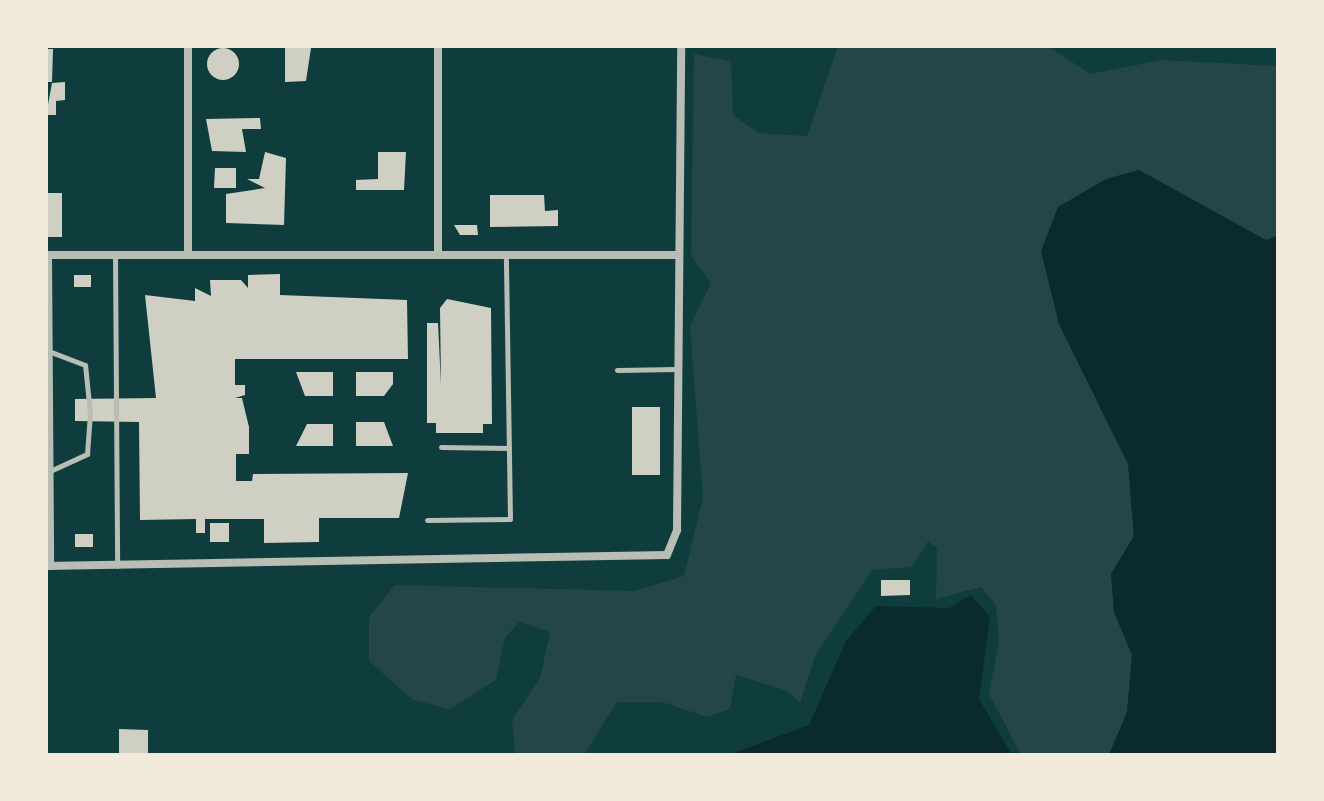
<!DOCTYPE html>
<html>
<head>
<meta charset="utf-8">
<style>
	body { margin:0 }
	#map { position:relative; width:1324px; height:801px; overflow:hidden; background:#0f3d3e; font-family:Mulish,sans-serif }
	div>[style] { position:absolute }
	.green>* { inset:0; background:#244646 }
	.water>* { inset:0; background:#0a2a2b }
	.building>* { inset:0; background:#cfcfc3 }
	.round { border-radius:50% }
	.service>* { height:5px; margin:-2.5px; padding:0 2.5px; transform-origin:2.5px; border-radius:2.5px; background:#b8beb3 }
	.minor>* { height:8px; margin:-4px; padding:0 4px; transform-origin:4px; border-radius:4px; background:#b8beb3 }
	span { translate:-50% -50%; white-space:nowrap; text-align:center; line-height:1.15; -webkit-text-stroke:7px #f1e9da; paint-order:stroke }
	.frame { position:absolute; inset:0; border:48px solid #f1e9da; pointer-events:none }
</style>
</head>
<body>
<div id="map">
	<div class="green">
		<i style="clip-path:polygon(838px 46px,1047px 46px,1091px 74px,1162px 60px,1278px 66px,1278px 235px,1266px 240px,1205px 209px,1059px 324px,1128px 464px,1134px 536px,1111px 574px,1114px 612px,1132px 655px,1127px 712px,1109px 755px,1021px 755px,989px 694px,999px 642px,996px 605px,981px 587px,936px 599px,937px 548px,928px 541px,912px 567px,872px 570px,816px 654px,800px 703px,788px 691px,736px 675px,730px 709px,707px 717px,662px 702px,617px 702px,584px 755px,515px 755px,512px 720px,540px 678px,550px 632px,519px 622px,505px 638px,496px 680px,450px 709px,413px 700px,369px 661px,369px 617px,395px 585px,634px 591px,684px 576px,703px 498px,690px 326px,711px 283px,691px 256px,694px 54px,731px 61px,733px 115px,759px 133px,807px 136px)"></i>
	</div>
	<div class="water">
		<i style="clip-path:polygon(1139px 170px,1266px 240px,1278px 235px,1278px 755px,1109px 755px,1127px 712px,1132px 655px,1114px 612px,1111px 574px,1134px 536px,1128px 464px,1059px 324px,1041px 251px,1058px 207px,1106px 179px)"></i>
		<i style="clip-path:polygon(971px 595px,990px 617px,979px 699px,1012px 755px,728px 755px,809px 725px,846px 641px,876px 606px,949px 608px)"></i>
	</div>
	<div class="building">
		<i style="clip-path:polygon(285px 48px,311px 48px,306px 81px,285px 82px)"></i>
		<i class="round" style="left:207px;top:48px;width:32px;height:32px"></i>
		<i style="clip-path:polygon(46px 49px,53px 49px,52px 82px,46px 82px)"></i>
		<i style="clip-path:polygon(65px 82px,65px 100px,56px 101px,56px 115px,46px 115px,52px 83px)"></i>
		<i style="clip-path:polygon(260px 118px,261px 129px,242px 129px,246px 152px,212px 151px,206px 119px)"></i>
		<i style="clip-path:polygon(265px 152px,286px 158px,284px 225px,226px 223px,226px 194px,265px 188px,247px 179px,259px 179px)"></i>
		<i style="clip-path:polygon(378px 152px,406px 152px,404px 190px,356px 190px,356px 180px,378px 179px)"></i>
		<i style="clip-path:polygon(215px 168px,236px 168px,236px 188px,214px 188px)"></i>
		<i style="clip-path:polygon(46px 193px,62px 193px,62px 237px,46px 237px)"></i>
		<i style="clip-path:polygon(490px 195px,544px 195px,545px 211px,558px 210px,558px 226px,490px 227px)"></i>
		<i style="clip-path:polygon(454px 225px,477px 225px,478px 235px,460px 235px)"></i>
		<i style="clip-path:polygon(280px 274px,280px 295px,407px 300px,408px 359px,235px 359px,235px 385px,245px 385px,245px 395px,235px 398px,242px 398px,249px 427px,249px 454px,236px 454px,236px 481px,252px 481px,253px 474px,408px 473px,399px 518px,319px 518px,319px 542px,264px 543px,264px 519px,205px 519px,205px 533px,196px 533px,196px 519px,140px 520px,139px 422px,75px 421px,75px 399px,156px 398px,145px 295px,195px 301px,195px 288px,211px 296px,210px 280px,241px 280px,248px 288px,248px 275px)"></i>
		<i style="clip-path:polygon(74px 275px,91px 275px,91px 287px,74px 287px)"></i>
		<i style="clip-path:polygon(447px 299px,491px 308px,492px 424px,483px 424px,483px 433px,436px 433px,436px 423px,427px 423px,427px 323px,438px 323px,441px 385px,440px 308px)"></i>
		<i style="clip-path:polygon(296px 372px,333px 372px,333px 396px,305px 396px)"></i>
		<i style="clip-path:polygon(356px 372px,393px 372px,393px 384px,384px 396px,356px 396px)"></i>
		<i style="clip-path:polygon(632px 407px,660px 407px,660px 475px,632px 475px)"></i>
		<i style="clip-path:polygon(356px 422px,384px 422px,393px 446px,356px 446px)"></i>
		<i style="clip-path:polygon(307px 424px,333px 424px,333px 446px,296px 446px)"></i>
		<i style="clip-path:polygon(210px 523px,229px 523px,229px 542px,210px 542px)"></i>
		<i style="clip-path:polygon(75px 534px,93px 534px,93px 547px,75px 547px)"></i>
		<i style="clip-path:polygon(881px 580px,910px 580px,910px 595px,881px 596px)"></i>
		<i style="clip-path:polygon(119px 729px,148px 730px,148px 755px,119px 755px)"></i>
	</div>
	<div class="service">
		<i style="left:115px;top:255px;width:311px;rotate:89.6deg"></i>
		<i style="left:617px;top:370px;width:60px;rotate:-1deg"></i>
		<i style="left:441px;top:447px;width:68px;rotate:0.8deg"></i>
		<i style="left:50px;top:471px;width:41px;rotate:-24.7deg"></i>
		<i style="left:87px;top:454px;width:41px;rotate:-85.8deg"></i>
		<i style="left:90px;top:413px;width:48px;rotate:-95.9deg"></i>
		<i style="left:85px;top:365px;width:36px;rotate:-159deg"></i>
		<i style="left:427px;top:520px;width:83px;rotate:-0.7deg"></i>
		<i style="left:510px;top:519px;width:266px;rotate:-90.9deg"></i>
	</div>
	<div class="minor">
		<i style="left:188px;top:46px;width:209px;rotate:90deg"></i>
		<i style="left:438px;top:46px;width:205px;rotate:90deg"></i>
		<i style="left:46px;top:255px;width:632px"></i>
		<i style="left:48px;top:255px;width:311px;rotate:89.6deg"></i>
		<i style="left:46px;top:566px;width:621px;rotate:-1.01deg"></i>
		<i style="left:667px;top:555px;width:27px;rotate:-68deg"></i>
		<i style="left:677px;top:530px;width:484px;rotate:-89.5deg"></i>
	</div>
	<div class="frame"></div>
</div>
</body>
</html>
